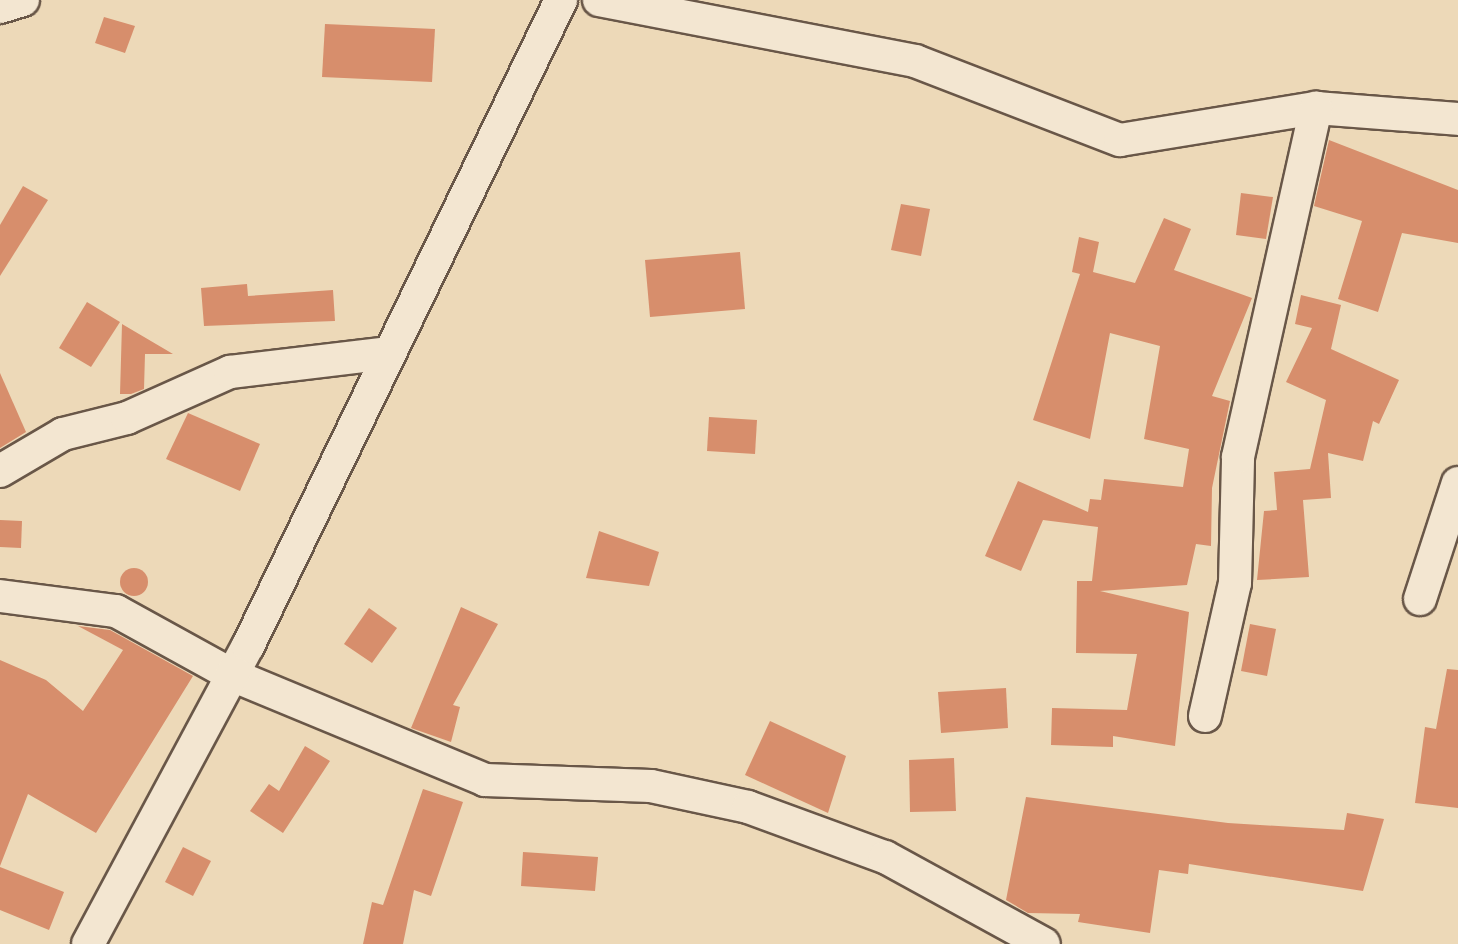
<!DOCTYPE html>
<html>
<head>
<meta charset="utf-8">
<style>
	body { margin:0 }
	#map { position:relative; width:1458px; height:944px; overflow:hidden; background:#edd9b8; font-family:"IM FELL Great Primer",serif }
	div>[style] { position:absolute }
	.building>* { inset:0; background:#d78e6c }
	.round { border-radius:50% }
	.roads { filter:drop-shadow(2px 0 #695748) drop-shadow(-2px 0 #695748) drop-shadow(0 2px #695748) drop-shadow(0 -2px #695748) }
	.minor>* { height:32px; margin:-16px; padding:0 16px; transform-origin:16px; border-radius:16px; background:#f3e6d1 }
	span { translate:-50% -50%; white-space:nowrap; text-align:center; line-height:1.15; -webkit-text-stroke:8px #f3e6d1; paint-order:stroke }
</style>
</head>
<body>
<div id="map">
	<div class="building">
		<i style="clip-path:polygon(104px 17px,135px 26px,125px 53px,95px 43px)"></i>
		<i style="clip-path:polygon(325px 24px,435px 29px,432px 82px,322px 77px)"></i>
		<i style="clip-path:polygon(1329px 140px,1458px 190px,1458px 243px,1402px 233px,1378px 312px,1338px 299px,1362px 221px,1314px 206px)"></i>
		<i style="clip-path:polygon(23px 186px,48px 200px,0 276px,0 225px)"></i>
		<i style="clip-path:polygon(1241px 193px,1273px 197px,1266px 239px,1236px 235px)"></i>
		<i style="clip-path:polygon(901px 204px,930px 209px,921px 256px,891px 250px)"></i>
		<i style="clip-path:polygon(1164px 218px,1191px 229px,1174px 270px,1252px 298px,1212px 396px,1230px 401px,1212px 488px,1211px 546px,1196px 544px,1187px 585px,1100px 591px,1189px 612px,1175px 746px,1113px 736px,1113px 747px,1051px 745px,1052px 708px,1127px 710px,1137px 654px,1076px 653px,1077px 581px,1092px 581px,1098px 527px,1043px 520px,1021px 571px,985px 556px,1018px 481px,1088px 512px,1090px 499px,1101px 500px,1104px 479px,1183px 487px,1189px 449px,1144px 439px,1160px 346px,1110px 333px,1090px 439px,1033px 420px,1080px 274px,1072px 272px,1079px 237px,1099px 242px,1093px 272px,1135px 283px)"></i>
		<i style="clip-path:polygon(740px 252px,745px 309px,650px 317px,645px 260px)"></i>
		<i style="clip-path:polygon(247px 284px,248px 296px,333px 290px,335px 321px,204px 326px,201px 288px)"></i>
		<i style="clip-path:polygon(1301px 295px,1341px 305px,1331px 349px,1399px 380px,1379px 424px,1373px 421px,1363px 461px,1328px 453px,1331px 498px,1303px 500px,1309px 577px,1257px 580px,1264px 511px,1277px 510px,1274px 472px,1310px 469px,1326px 400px,1286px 382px,1312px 328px,1295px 324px)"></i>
		<i style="clip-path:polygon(87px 302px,120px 322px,91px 367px,59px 348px)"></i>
		<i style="clip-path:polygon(122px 324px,173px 354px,145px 354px,144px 389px,131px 394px,120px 394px)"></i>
		<i style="clip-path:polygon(0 373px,26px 432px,0 448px)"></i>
		<i style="clip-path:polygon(188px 413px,260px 444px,240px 491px,166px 459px)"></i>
		<i style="clip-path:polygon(709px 417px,757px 420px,755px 454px,707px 451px)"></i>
		<i style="clip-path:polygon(0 520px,22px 521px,21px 548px,0 547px)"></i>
		<i style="clip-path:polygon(599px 531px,659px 552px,649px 586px,586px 578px)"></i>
		<i class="round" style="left:120px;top:568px;width:28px;height:28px"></i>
		<i style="clip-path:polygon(461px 607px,498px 624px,453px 705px,460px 707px,451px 742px,411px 728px)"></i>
		<i style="clip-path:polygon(369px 608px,397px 628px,372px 663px,344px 644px)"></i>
		<i style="clip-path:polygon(1250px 624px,1276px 629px,1267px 676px,1241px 671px)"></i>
		<i style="clip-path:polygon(78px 626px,110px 630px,193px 676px,96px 833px,28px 794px,0 866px,0 660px,46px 680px,83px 711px,123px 650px)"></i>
		<i style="clip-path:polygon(1447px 669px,1458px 670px,1458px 808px,1415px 803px,1425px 727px,1436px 729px)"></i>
		<i style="clip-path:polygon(1006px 688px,1008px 728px,941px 733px,938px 692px)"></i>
		<i style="clip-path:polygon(770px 721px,846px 756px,828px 813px,745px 775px)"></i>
		<i style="clip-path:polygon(305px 746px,330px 761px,283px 833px,250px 811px,269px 784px,279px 791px)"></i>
		<i style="clip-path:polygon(954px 758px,956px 811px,910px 812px,909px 760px)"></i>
		<i style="clip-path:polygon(423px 789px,463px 802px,431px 896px,414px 890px,403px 944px,363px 944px,372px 902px,383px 905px)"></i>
		<i style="clip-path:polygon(1026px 797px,1228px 823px,1344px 830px,1347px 813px,1384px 819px,1363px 891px,1189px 864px,1188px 874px,1159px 870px,1150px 933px,1078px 922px,1080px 914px,1028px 913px,1006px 900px)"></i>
		<i style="clip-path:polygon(183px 847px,211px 861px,193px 896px,165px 882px)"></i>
		<i style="clip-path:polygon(523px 852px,598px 857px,595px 891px,521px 886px)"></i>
		<i style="clip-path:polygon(0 867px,64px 892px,49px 930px,0 910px)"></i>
	</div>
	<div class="roads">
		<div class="minor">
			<i style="left:599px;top:0;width:322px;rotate:10.9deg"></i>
			<i style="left:915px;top:61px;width:220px;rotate:21.1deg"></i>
			<i style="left:1120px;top:140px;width:199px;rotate:-9.3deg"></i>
			<i style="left:1316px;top:108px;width:142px;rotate:4.4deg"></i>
			<i style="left:0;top:7px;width:24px;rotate:-17deg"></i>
			<i style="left:0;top:471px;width:73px;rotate:-30.4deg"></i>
			<i style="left:63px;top:434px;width:66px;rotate:-14deg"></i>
			<i style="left:127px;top:418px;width:113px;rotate:-24.1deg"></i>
			<i style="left:230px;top:372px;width:161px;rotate:-6.8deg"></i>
			<i style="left:0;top:596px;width:117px;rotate:7.4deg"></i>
			<i style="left:116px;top:611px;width:132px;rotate:28.9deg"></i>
			<i style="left:232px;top:675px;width:274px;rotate:22.5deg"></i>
			<i style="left:485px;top:780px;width:166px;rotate:2.1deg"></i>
			<i style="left:651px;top:786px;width:99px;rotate:12.2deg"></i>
			<i style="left:748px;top:807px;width:146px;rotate:20.1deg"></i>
			<i style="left:885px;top:857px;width:181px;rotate:28.7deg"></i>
			<i style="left:1420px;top:599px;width:122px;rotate:-71.9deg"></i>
			<i style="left:1205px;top:716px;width:136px;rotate:-77.3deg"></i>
			<i style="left:1235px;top:583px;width:126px;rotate:-88.6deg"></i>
			<i style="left:1238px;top:457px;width:358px;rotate:-77.4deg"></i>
			<i style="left:88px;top:944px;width:338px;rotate:-61.8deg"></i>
			<i style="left:248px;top:646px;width:718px;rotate:-64.15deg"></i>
		</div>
	</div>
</div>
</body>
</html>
